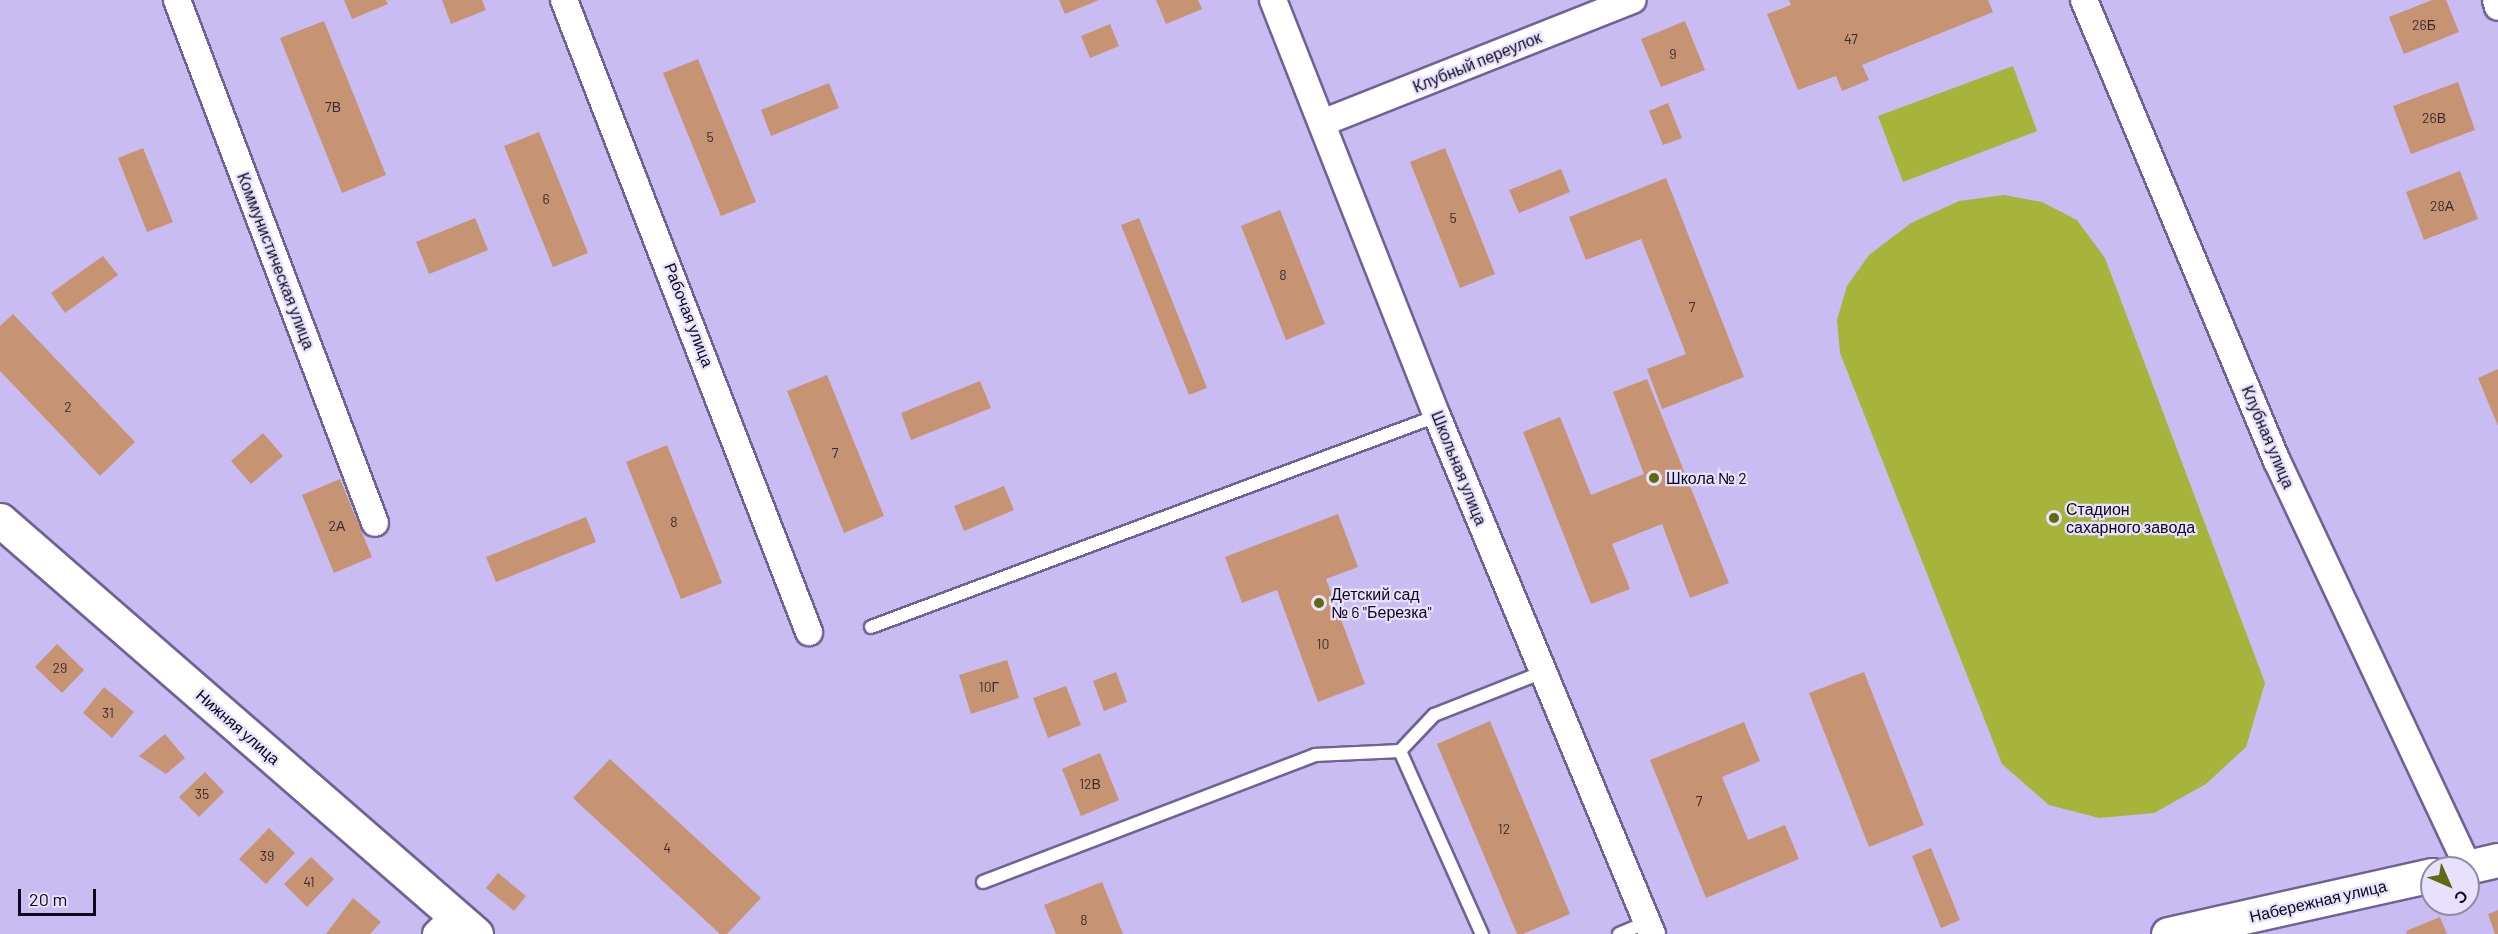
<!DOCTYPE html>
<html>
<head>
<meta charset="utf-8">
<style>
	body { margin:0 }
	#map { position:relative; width:2498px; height:934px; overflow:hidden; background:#c9bcf2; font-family:Barlow,sans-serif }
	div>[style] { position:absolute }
	.green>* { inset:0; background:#a6b43c }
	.building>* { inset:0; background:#c69472 }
	.roads { filter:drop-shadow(2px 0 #706394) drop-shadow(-2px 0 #706394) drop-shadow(0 2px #706394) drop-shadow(0 -2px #706394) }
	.lane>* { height:12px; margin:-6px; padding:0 6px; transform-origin:6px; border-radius:6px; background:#fff }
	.street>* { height:26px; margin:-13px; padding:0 13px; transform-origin:13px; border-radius:13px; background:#fff }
	.secondary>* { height:33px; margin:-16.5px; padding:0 16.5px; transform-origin:16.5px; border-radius:16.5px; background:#fff }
	.dots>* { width:16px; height:16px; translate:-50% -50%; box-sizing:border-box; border:3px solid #e7e1fd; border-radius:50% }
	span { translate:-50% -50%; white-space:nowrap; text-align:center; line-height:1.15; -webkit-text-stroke:4.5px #e7e1fd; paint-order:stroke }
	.number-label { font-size:14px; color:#3b2b30 }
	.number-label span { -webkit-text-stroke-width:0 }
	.street-label { font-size:16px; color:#0d081a }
	.poi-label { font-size:16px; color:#0d081a }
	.left { translate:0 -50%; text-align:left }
	.north { position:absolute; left:2420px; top:856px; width:60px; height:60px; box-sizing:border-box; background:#e7e1fd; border:2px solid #908aa2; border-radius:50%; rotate:135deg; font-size:16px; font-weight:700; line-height:24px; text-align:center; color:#0d081a }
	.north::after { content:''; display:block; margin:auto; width:21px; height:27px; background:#60690c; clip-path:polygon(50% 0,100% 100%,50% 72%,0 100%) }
	.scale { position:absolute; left:18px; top:889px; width:78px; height:27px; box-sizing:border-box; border:3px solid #0d081a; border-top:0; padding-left:8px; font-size:18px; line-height:21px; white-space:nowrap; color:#0d081a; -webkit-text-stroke:4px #e7e1fd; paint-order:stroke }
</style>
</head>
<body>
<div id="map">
	<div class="green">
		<i style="clip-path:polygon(2013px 66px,2037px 131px,1903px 182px,1878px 116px)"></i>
		<i style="clip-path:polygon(2004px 195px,2042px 202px,2077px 220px,2105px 258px,2265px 683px,2246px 747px,2206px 784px,2154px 813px,2099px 818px,2049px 805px,2002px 764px,1840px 353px,1837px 320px,1847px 286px,1869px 255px,1911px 223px,1959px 201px)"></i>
	</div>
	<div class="building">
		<i style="clip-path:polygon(344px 0,386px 0,388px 4px,352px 19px)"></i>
		<i style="clip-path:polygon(442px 0,482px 0,486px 10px,451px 24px)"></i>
		<i style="clip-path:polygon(1059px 0,1099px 0,1065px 14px)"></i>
		<i style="clip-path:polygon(1156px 0,1198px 0,1202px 9px,1166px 24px)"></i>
		<i style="clip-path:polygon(1789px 0,1988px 0,1993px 12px,1862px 65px,1869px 80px,1842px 91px,1836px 76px,1798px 90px,1767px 14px,1791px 5px)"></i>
		<i style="clip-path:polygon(2432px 0,2446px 0,2459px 32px,2404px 54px,2389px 17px)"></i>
		<i style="clip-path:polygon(324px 21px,386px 175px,342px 193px,280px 38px)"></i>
		<i style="clip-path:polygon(1685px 21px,1705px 70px,1661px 87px,1641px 39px)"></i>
		<i style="clip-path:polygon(1110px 24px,1119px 46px,1090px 58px,1081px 36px)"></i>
		<i style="clip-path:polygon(698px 59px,756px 202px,721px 216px,663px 73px)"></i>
		<i style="clip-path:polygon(2458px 82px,2475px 130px,2411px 154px,2393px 106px)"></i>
		<i style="clip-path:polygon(829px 83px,839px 108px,771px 136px,761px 110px)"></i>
		<i style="clip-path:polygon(1668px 103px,1682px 138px,1663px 145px,1649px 111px)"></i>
		<i style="clip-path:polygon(539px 132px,588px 253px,553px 267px,504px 146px)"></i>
		<i style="clip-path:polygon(143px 148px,173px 222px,147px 232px,118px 158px)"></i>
		<i style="clip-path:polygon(1445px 148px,1495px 274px,1460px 288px,1410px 162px)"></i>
		<i style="clip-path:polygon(1561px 169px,1570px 192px,1519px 213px,1509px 190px)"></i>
		<i style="clip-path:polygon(2460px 171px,2478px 219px,2424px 240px,2406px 192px)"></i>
		<i style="clip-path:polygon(1666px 178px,1744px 377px,1662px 409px,1647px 369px,1686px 354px,1641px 239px,1586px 260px,1569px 217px)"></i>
		<i style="clip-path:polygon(1280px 210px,1325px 324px,1286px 340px,1241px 226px)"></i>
		<i style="clip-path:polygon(475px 218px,488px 250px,429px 274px,416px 242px)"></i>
		<i style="clip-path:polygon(1139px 218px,1207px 388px,1189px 395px,1121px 225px)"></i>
		<i style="clip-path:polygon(103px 256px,118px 275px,65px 313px,51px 293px)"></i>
		<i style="clip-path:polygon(13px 314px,135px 442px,100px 476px,0 371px,0 326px)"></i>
		<i style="clip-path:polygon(2498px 369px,2498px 426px,2478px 378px)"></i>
		<i style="clip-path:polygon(827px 375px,884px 516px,844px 533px,787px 391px)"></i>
		<i style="clip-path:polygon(1647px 379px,1729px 583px,1690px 598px,1662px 524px,1612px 544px,1630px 589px,1591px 604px,1523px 432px,1560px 417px,1591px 495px,1644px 474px,1613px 392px)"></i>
		<i style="clip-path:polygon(980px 381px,991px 408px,911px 440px,901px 413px)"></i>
		<i style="clip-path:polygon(263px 433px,283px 456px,251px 484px,231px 461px)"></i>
		<i style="clip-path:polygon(667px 445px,722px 583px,681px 599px,626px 462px)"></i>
		<i style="clip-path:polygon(340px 479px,372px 557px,334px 573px,302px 495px)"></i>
		<i style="clip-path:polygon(1004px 486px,1014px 510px,964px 531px,954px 506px)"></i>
		<i style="clip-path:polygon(1338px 514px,1358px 567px,1326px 579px,1365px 684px,1318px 702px,1277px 590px,1242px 603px,1225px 557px)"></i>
		<i style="clip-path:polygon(586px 517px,596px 542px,496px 582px,486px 557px)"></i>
		<i style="clip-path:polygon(57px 644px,84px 670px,62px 693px,35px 667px)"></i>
		<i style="clip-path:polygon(1007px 660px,1019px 698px,971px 714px,959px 675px)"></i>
		<i style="clip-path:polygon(1116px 672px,1127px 702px,1104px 711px,1093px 681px)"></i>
		<i style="clip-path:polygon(1864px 672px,1924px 825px,1869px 847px,1809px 693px)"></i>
		<i style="clip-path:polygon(1066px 686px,1081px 725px,1048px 738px,1033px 698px)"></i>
		<i style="clip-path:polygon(104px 687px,134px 712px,112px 738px,83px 713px)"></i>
		<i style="clip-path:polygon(1490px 721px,1570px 914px,1523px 934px,1517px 934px,1437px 744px)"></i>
		<i style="clip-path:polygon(1744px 722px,1760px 761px,1722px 777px,1748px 840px,1785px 825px,1799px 859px,1706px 898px,1650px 760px)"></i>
		<i style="clip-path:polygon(165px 734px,185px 758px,166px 774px,139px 756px)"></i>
		<i style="clip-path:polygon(1100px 753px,1119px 800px,1081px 816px,1062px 769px)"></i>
		<i style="clip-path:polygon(610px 759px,761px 898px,727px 934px,720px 934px,573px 798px)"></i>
		<i style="clip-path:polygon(205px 772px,224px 792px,199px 817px,179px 797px)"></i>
		<i style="clip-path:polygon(269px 828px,295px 853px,266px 884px,239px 859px)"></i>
		<i style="clip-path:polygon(1931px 848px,1960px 920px,1941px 928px,1912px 856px)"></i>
		<i style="clip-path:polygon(311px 857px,334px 879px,307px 907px,284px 884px)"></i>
		<i style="clip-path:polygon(498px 873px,526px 896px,514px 911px,486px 888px)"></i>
		<i style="clip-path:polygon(1102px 882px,1123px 934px,1056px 934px,1044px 905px)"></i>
		<i style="clip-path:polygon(353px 898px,381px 922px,370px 934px,326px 934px)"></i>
		<i style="clip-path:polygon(2498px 910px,2498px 934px,2495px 934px,2488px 914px)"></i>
		<i style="clip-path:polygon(2440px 917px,2447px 934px,2407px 934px,2406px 931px)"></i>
	</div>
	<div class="roads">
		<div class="lane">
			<i style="left:871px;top:627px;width:604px;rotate:-20.45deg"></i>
			<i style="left:1400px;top:751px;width:50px;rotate:-46.6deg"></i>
			<i style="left:1434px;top:715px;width:117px;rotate:-21.5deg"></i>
			<i style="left:983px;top:882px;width:355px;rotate:-20.9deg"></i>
			<i style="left:1315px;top:755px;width:85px;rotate:-2.7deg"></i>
			<i style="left:1400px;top:751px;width:201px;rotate:65.9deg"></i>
			<i style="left:1619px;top:934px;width:30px;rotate:-23deg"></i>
		</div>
		<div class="street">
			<i style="left:177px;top:0;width:559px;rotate:69.26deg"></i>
			<i style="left:564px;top:0;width:678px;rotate:68.81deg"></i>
			<i style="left:1273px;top:0;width:447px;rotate:68.5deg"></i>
			<i style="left:1437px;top:416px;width:561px;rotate:67.46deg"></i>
			<i style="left:2084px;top:0;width:500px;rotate:67.3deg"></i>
			<i style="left:2277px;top:461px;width:449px;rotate:64.8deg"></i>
			<i style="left:2496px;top:0;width:7px;rotate:74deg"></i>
			<i style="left:1322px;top:123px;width:334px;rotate:-21.6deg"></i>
			<i style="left:436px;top:934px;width:25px;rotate:-45deg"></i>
		</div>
		<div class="secondary">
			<i style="left:0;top:520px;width:631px;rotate:41.02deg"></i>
			<i style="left:2463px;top:868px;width:36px;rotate:-13deg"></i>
			<i style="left:2168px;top:934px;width:271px;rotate:-12.6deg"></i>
		</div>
	</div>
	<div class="dots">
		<i style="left:1654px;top:478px;background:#60690c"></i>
		<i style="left:2054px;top:518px;background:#60690c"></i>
		<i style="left:1319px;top:603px;background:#60690c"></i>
	</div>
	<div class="number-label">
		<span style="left:2424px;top:25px">26Б</span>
		<span style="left:1851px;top:39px">47</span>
		<span style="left:1673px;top:54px">9</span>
		<span style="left:333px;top:107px">7В</span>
		<span style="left:2434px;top:118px">26В</span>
		<span style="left:710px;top:137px">5</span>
		<span style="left:546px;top:199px">6</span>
		<span style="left:2442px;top:206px">28А</span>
		<span style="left:1453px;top:218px">5</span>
		<span style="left:1283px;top:275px">8</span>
		<span style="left:1692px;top:307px">7</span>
		<span style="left:68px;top:407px">2</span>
		<span style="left:835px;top:453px">7</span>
		<span style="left:674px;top:522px">8</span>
		<span style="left:337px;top:526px">2А</span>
		<span style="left:1323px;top:644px">10</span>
		<span style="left:60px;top:668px">29</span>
		<span style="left:989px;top:687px">10Г</span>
		<span style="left:108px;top:713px">31</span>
		<span style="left:1090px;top:784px">12В</span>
		<span style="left:202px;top:794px">35</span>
		<span style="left:1699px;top:801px">7</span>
		<span style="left:1504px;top:829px">12</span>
		<span style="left:667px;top:848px">4</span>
		<span style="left:267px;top:856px">39</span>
		<span style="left:309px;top:882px">41</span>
		<span style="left:1084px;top:920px">8</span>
	</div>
	<div class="street-label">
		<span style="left:1477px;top:62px;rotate:-22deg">Клубный переулок</span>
		<span style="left:276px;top:261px;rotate:69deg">Коммунистическая улица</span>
		<span style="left:689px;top:315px;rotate:69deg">Рабочая улица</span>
		<span style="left:2268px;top:437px;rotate:67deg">Клубная улица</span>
		<span style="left:1459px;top:468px;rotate:68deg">Школьная улица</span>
		<span style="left:238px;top:727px;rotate:41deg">Нижняя улица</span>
		<span style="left:2318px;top:901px;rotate:-13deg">Набережная улица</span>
	</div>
	<div class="poi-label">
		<span class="left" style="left:1666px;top:478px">Школа № 2</span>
		<span class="left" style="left:2066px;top:518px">Стадион<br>сахарного завода</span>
		<span class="left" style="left:1331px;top:603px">Детский сад<br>№ 6 "Березка"</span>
	</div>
	<div class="north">С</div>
	<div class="scale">20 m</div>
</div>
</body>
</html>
